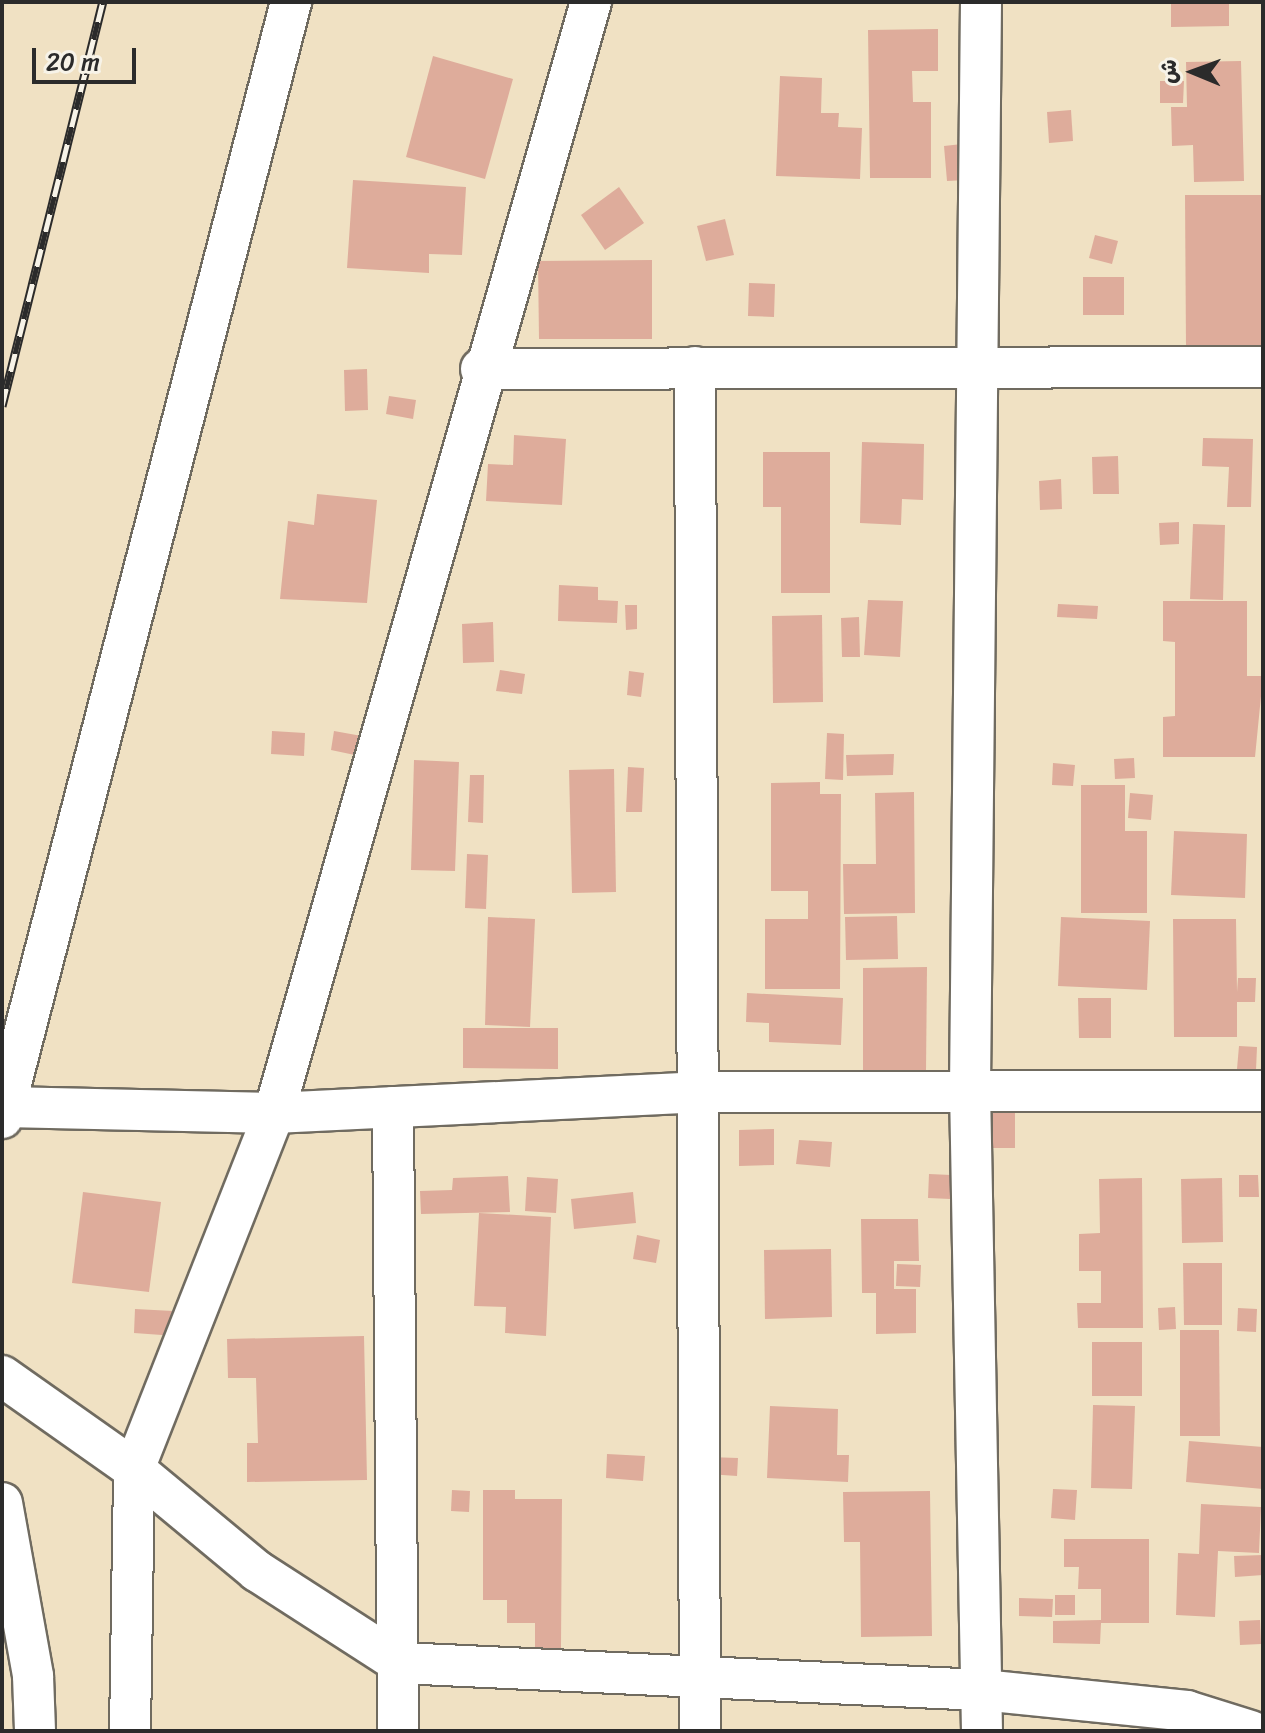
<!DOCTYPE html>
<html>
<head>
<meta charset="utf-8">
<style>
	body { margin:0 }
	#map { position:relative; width:1265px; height:1733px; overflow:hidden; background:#f0e1c3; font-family:Sriracha,"Playpen Sans Arabic",sans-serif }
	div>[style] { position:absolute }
	.building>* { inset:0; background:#deac9b }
	.roads { filter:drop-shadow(2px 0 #706b60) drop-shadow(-2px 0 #706b60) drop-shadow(0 2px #706b60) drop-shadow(0 -2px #706b60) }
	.street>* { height:40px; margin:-20px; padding:0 20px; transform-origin:20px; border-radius:20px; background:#fff }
	.rail>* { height:9px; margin-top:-4.5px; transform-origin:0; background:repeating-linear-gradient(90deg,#f7f3e8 0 18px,#2b2b2b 0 36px); box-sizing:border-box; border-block:2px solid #2b2b2b }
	span { translate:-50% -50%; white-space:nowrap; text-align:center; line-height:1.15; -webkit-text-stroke:6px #f7f3e8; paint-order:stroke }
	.frame { position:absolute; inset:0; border:4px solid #2b2b2b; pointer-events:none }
	.north { position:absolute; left:1153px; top:32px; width:80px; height:80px; -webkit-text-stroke:6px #f7f3e8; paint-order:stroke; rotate:271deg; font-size:22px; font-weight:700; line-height:32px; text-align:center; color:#2b2b2b }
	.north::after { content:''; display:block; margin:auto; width:28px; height:36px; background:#2b2b2b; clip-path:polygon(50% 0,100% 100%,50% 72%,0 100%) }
	.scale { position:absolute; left:32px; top:48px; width:104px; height:36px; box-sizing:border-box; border:4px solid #2b2b2b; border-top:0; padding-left:10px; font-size:24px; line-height:28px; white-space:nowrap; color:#2b2b2b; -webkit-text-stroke:6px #f7f3e8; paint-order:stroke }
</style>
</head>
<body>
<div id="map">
	<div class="building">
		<i style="clip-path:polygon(1171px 2px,1229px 2px,1229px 26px,1171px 27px)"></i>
		<i style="clip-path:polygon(938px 29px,938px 71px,912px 71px,913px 102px,931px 102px,931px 178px,870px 178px,868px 30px)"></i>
		<i style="clip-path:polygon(433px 56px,513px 79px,485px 179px,406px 157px)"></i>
		<i style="clip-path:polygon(1241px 61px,1244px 181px,1194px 182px,1193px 145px,1172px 146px,1171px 107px,1187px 107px,1186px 62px)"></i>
		<i style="clip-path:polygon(780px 76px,822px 78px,821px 113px,839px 113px,838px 127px,862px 128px,860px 179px,776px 176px)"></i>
		<i style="clip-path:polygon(1160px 81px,1184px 81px,1183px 103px,1160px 103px)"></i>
		<i style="clip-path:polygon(1071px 110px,1073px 141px,1049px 143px,1047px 112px)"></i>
		<i style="clip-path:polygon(962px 144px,966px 180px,947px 181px,944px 146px)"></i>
		<i style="clip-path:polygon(353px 180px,466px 187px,462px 255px,429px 254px,429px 273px,347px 268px)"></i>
		<i style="clip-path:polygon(619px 187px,644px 223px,605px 250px,581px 215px)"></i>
		<i style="clip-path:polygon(1185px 195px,1263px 195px,1263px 346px,1186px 347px)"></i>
		<i style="clip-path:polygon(725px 219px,734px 255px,706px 261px,697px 226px)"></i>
		<i style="clip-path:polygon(1095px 235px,1118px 241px,1112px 264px,1089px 258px)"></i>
		<i style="clip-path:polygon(652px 260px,652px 339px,539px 339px,538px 261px)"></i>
		<i style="clip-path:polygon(1083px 277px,1124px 277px,1124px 315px,1083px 315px)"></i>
		<i style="clip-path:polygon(749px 283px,775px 284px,774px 317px,748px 316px)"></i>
		<i style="clip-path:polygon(367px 369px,368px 410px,345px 411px,344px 370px)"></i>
		<i style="clip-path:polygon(389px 396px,416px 400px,413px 419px,386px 414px)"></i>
		<i style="clip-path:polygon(514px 435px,566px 439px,562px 505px,486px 501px,488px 464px,513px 465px)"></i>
		<i style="clip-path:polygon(1203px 438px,1253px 439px,1251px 507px,1227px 507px,1229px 467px,1202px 466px)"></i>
		<i style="clip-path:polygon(862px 442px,924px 444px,923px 500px,902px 499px,901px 525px,860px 523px)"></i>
		<i style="clip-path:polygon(763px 452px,830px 452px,830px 593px,781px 593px,781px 507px,763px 507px)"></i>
		<i style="clip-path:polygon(1118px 456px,1119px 494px,1093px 494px,1092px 457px)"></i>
		<i style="clip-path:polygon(1061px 479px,1062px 509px,1040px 510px,1039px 481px)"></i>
		<i style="clip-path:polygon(317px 494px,377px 500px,367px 603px,280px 599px,288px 521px,314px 525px)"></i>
		<i style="clip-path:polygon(1179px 522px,1179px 544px,1160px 545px,1159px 523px)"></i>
		<i style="clip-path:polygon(1193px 524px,1225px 525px,1223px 600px,1190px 599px)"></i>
		<i style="clip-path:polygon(559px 585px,598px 587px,598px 600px,618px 601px,617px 623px,558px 621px)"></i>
		<i style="clip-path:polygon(868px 600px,903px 601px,900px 657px,864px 655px)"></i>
		<i style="clip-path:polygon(1163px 601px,1247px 601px,1247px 676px,1263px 676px,1255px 757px,1163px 757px,1163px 717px,1175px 716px,1175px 642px,1163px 641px)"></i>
		<i style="clip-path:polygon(1058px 604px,1098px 606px,1097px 619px,1057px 617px)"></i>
		<i style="clip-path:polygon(625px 605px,637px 605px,637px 629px,626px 630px)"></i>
		<i style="clip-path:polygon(822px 615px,823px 702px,773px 703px,772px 616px)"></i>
		<i style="clip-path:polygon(859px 617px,860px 657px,842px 657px,841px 618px)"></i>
		<i style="clip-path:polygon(493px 622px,494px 662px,463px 663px,462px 624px)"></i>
		<i style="clip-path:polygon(500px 670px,525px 674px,522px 694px,496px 691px)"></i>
		<i style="clip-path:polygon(629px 671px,644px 673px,641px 697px,627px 695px)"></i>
		<i style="clip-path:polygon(272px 731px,305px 733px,304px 756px,271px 754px)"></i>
		<i style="clip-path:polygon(334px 731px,373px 738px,369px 758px,331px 750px)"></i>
		<i style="clip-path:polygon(827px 733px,844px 734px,843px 780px,825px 779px)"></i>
		<i style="clip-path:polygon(894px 754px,893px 775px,847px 776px,846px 755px)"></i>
		<i style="clip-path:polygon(1134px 758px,1135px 778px,1115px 779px,1114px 759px)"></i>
		<i style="clip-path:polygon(414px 760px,459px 762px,455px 871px,411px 870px)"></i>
		<i style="clip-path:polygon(1053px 763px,1075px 765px,1073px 786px,1052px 785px)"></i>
		<i style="clip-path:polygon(628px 767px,644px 768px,642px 812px,626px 812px)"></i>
		<i style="clip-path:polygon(614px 769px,616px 892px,572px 893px,569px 770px)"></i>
		<i style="clip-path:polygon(470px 775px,484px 775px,483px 823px,468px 822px)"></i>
		<i style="clip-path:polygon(820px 782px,820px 794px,841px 794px,840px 989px,765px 989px,765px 919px,808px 919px,808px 891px,771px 891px,771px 783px)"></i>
		<i style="clip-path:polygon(1081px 785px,1125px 785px,1125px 831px,1147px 831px,1147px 913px,1081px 913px)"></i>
		<i style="clip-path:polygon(914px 792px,915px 913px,844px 914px,843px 864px,876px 864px,875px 793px)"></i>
		<i style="clip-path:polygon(1130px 793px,1153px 795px,1151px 820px,1128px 818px)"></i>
		<i style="clip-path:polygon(1174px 831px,1247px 834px,1245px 898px,1171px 895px)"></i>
		<i style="clip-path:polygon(467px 854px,488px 855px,486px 909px,465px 908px)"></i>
		<i style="clip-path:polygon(897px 916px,898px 959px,846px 960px,845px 917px)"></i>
		<i style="clip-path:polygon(488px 917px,535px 919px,530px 1027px,485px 1025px)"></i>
		<i style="clip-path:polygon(1061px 917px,1150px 921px,1147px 990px,1058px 986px)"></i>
		<i style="clip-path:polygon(1173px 919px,1236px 919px,1237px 992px,1238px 978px,1256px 978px,1255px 1002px,1237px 1002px,1237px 1037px,1174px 1037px)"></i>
		<i style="clip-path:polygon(927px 967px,926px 1071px,863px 1071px,863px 968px)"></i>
		<i style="clip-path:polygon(747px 993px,843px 998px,841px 1045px,769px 1042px,769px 1023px,746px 1022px)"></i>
		<i style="clip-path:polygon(1078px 998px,1111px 998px,1111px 1038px,1079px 1038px)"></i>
		<i style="clip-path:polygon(463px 1028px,558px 1028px,558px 1069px,463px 1068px)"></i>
		<i style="clip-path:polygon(1239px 1046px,1257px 1047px,1256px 1070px,1237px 1069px)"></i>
		<i style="clip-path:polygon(982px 1111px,1015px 1111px,1015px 1148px,983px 1148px)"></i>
		<i style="clip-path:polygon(774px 1129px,774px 1165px,739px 1166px,739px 1130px)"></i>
		<i style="clip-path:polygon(799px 1140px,832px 1142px,830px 1167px,796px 1164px)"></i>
		<i style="clip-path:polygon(929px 1174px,951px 1175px,950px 1199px,928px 1198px)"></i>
		<i style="clip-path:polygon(1239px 1175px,1258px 1175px,1259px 1197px,1239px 1197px)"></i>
		<i style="clip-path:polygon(508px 1176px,510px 1212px,421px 1214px,420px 1191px,452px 1190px,453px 1178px)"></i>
		<i style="clip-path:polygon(527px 1177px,558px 1179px,556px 1213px,525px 1211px)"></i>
		<i style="clip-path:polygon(1142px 1178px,1143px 1328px,1078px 1328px,1077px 1303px,1101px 1303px,1101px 1271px,1079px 1271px,1079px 1234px,1100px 1233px,1099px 1179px)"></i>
		<i style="clip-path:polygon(1222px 1178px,1223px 1242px,1182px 1243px,1181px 1179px)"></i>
		<i style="clip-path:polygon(83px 1192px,161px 1202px,149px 1292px,72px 1283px)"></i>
		<i style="clip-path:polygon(633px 1192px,636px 1223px,574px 1229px,571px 1199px)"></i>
		<i style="clip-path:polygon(479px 1213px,551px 1217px,546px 1336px,505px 1333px,506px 1307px,474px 1306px)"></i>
		<i style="clip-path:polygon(861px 1219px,918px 1219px,919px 1261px,894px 1261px,894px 1289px,916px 1289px,916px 1333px,876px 1334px,876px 1293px,862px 1293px)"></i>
		<i style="clip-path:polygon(637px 1235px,660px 1240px,656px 1263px,633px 1259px)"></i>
		<i style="clip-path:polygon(831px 1249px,832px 1317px,765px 1319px,764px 1250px)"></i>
		<i style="clip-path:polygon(1183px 1263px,1222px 1263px,1222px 1325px,1184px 1325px)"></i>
		<i style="clip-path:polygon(897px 1264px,921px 1265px,920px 1287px,896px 1286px)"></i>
		<i style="clip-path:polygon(1175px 1307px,1176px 1329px,1159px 1330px,1158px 1308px)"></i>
		<i style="clip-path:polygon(1238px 1308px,1257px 1309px,1256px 1332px,1237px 1331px)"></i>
		<i style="clip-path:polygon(135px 1309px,192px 1312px,190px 1337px,134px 1333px)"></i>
		<i style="clip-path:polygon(1180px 1330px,1219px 1330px,1220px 1436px,1180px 1436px)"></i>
		<i style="clip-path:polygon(364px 1336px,367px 1480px,247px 1482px,247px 1443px,258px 1443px,256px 1378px,228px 1378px,227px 1339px)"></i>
		<i style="clip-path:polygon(1092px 1342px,1142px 1342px,1142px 1396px,1092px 1396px)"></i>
		<i style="clip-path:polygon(1093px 1405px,1135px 1406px,1132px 1489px,1091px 1488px)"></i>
		<i style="clip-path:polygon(770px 1406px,838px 1409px,837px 1455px,849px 1455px,848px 1482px,767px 1478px)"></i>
		<i style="clip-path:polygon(1189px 1441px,1263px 1447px,1263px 1489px,1186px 1482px)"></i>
		<i style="clip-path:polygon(607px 1454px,645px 1456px,643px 1481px,606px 1478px)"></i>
		<i style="clip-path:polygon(708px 1457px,738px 1458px,737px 1476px,708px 1474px)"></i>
		<i style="clip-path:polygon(1053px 1489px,1077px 1490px,1075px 1520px,1051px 1518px)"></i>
		<i style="clip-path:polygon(452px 1490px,470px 1491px,469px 1512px,451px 1511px)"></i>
		<i style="clip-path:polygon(483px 1490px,515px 1490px,515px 1499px,562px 1499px,561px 1649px,535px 1648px,535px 1623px,507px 1623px,507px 1600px,483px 1600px)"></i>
		<i style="clip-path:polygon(930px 1491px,932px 1636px,861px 1637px,860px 1542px,844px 1542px,843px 1492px)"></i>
		<i style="clip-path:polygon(1201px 1504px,1261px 1507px,1259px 1553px,1218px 1551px,1215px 1617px,1176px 1615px,1178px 1553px,1199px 1554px)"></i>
		<i style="clip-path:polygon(1064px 1539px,1149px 1539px,1149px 1623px,1101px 1623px,1100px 1644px,1053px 1643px,1053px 1621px,1101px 1620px,1101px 1589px,1078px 1589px,1079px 1567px,1064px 1567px)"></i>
		<i style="clip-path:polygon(1263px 1555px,1263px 1575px,1235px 1577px,1234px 1556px)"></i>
		<i style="clip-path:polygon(1055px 1595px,1075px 1595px,1075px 1615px,1055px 1615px)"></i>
		<i style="clip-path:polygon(1019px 1598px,1053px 1599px,1052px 1617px,1019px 1616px)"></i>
		<i style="clip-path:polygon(1260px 1620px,1261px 1644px,1240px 1645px,1239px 1621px)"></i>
	</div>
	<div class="roads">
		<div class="street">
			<i style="left:981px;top:2px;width:1087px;rotate:90.58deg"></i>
			<i style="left:970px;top:1089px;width:642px;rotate:88.93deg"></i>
			<i style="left:695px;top:367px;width:1364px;rotate:89.79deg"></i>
			<i style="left:481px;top:369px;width:782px;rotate:-0.15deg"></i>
			<i style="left:5px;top:1107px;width:269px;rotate:1.3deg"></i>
			<i style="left:274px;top:1113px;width:424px;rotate:-2.8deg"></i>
			<i style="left:697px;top:1092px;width:566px;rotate:-0.1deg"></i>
			<i style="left:393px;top:1107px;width:624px;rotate:89.54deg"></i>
			<i style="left:2px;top:1118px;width:1153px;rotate:-75.48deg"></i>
			<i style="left:2px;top:1376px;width:161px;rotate:35.2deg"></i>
			<i style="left:134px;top:1469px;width:160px;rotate:39.7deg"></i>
			<i style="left:257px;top:1571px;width:170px;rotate:32.8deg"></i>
			<i style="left:400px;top:1663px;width:583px;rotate:2.66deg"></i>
			<i style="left:982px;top:1690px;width:206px;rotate:5.8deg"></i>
			<i style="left:1187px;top:1711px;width:67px;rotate:17.4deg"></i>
			<i style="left:2px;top:1503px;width:176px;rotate:79.8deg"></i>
			<i style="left:33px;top:1676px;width:55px;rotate:87.9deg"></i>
			<i style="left:130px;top:1731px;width:262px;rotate:-89.1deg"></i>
			<i style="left:134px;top:1469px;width:383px;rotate:-68.5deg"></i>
			<i style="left:274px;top:1113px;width:1155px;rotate:-74.08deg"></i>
		</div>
	</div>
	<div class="rail">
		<i style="left:2px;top:406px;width:416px;rotate:-76deg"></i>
	</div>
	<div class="frame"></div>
	<div class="north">ش</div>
	<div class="scale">20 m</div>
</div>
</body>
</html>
